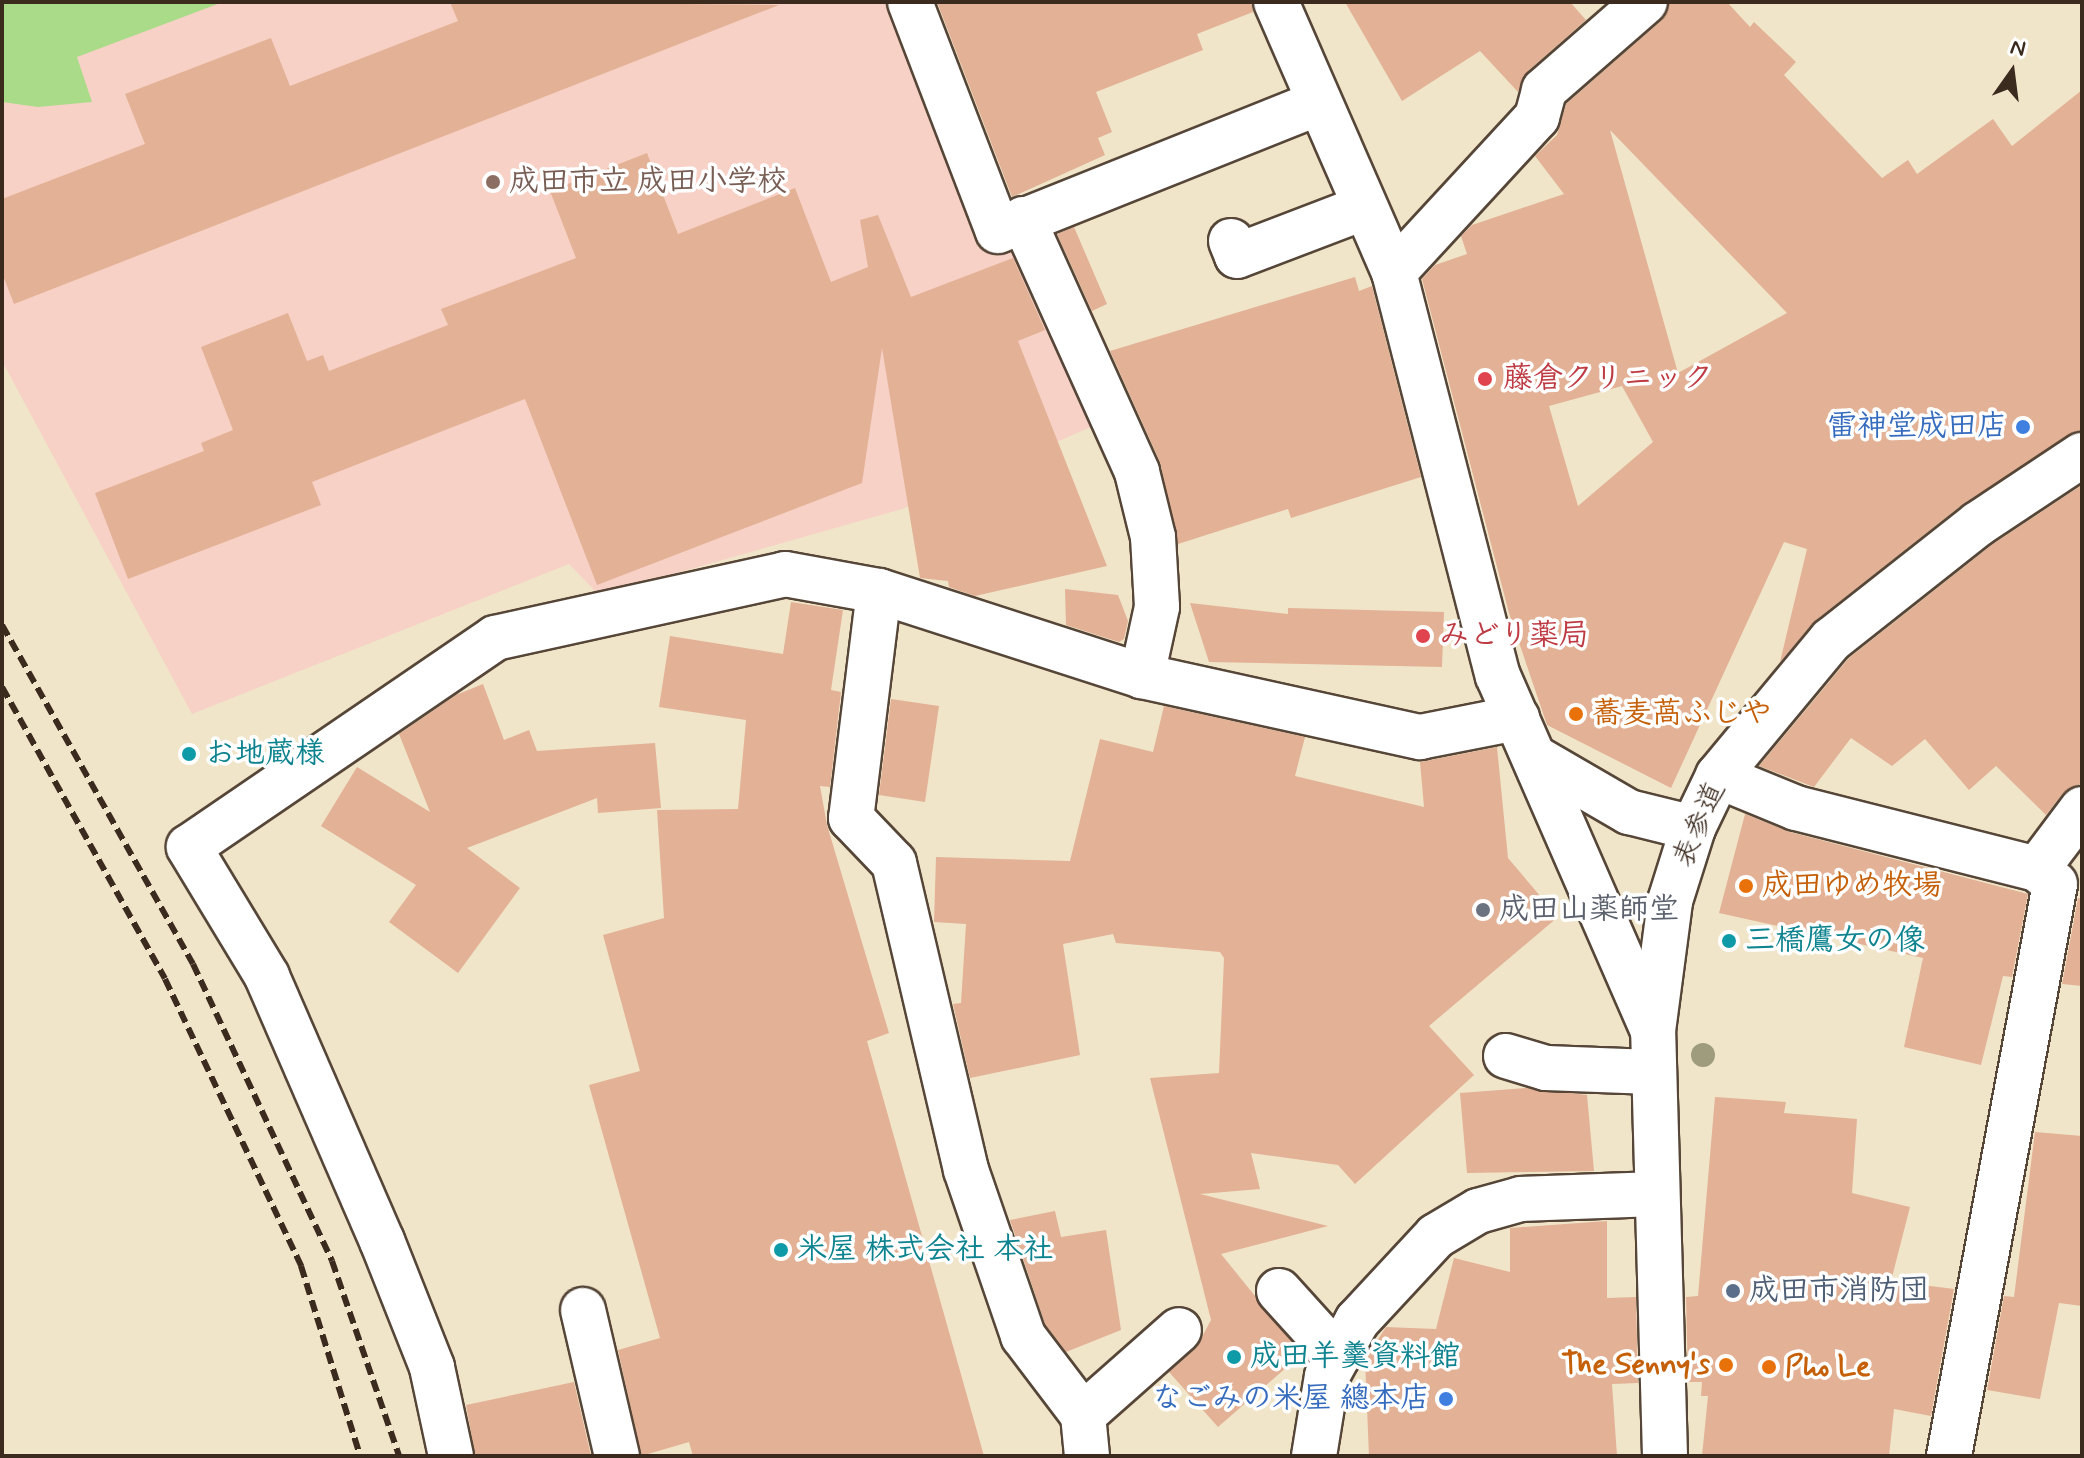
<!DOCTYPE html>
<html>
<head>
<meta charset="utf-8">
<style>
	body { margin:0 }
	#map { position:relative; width:2084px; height:1458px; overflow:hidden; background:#f0e5c9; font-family:Mynerve,"Klee One",sans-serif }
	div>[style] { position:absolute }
	.built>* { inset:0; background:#f7d1c6 }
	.green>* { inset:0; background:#aadb89 }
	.building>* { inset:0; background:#e3b195 }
	.roads { filter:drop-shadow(2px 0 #564638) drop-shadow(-2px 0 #564638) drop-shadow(0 2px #564638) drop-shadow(0 -2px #564638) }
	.minor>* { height:44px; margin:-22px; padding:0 22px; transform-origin:22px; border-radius:22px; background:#fff }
	.rail>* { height:6px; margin-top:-3px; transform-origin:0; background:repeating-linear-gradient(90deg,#3b2a1e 0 12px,transparent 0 18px) }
	.trees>* { width:24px; height:24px; margin:-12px; border-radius:50%; background:#9f9b7d }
	.dots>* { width:22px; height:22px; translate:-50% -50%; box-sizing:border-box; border:4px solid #fff; border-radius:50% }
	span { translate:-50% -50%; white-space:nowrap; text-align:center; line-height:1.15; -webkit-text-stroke:7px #fff; paint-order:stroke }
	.education-label { font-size:30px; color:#785e54; font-weight:700 }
	.left { translate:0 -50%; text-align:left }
	.health-label { font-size:30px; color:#be3a42; font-weight:700 }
	.shop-label { font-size:30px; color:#366cbe; font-weight:700 }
	.right { translate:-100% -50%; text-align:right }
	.food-label { font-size:30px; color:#c56008; font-weight:700 }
	.culture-label { font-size:30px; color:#0d838f; font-weight:700 }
	.street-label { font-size:30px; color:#3b2a1e }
	.worship-label { font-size:30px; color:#5b616d; font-weight:700 }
	.service-label { font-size:30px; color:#4e5e75; font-weight:700 }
	.frame { position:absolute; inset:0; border:4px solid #3b2a1e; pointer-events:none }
	.north { position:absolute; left:1972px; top:32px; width:80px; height:80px; -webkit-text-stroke:6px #fff; paint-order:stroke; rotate:14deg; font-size:22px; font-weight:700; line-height:32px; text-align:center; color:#3b2a1e }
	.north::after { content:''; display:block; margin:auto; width:28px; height:36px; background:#3b2a1e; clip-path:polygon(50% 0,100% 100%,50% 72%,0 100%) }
</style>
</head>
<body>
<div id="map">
	<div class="built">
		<i style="clip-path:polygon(2px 2px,906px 2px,1091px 427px,902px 509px,599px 595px,569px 564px,192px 714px,2px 361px)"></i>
	</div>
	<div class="green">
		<i style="clip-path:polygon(2px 2px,223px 2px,77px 57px,92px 102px,38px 107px,2px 102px)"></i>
	</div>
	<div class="building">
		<i style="clip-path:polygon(450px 2px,779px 5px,14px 304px,2px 273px,2px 199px,145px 144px,125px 94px,271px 38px,290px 86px,458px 21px)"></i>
		<i style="clip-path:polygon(937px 2px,1251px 2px,1253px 12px,1197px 34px,1203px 50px,1096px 92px,1112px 132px,1098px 138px,1105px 155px,1012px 197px)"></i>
		<i style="clip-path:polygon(1345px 2px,1570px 2px,1586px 20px,1528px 71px,1518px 92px,1480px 51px,1402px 101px)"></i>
		<i style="clip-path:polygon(evenodd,1669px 2px,1727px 2px,1750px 27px,1754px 22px,1796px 62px,1784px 75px,1882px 178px,1908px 160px,1917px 174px,1993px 119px,2012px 146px,2082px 90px,2082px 430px,1963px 504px,1815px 621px,1780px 662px,1807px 549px,1784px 542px,1671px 788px,1547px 725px,1509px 613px,1422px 279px,1435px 265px,1467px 254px,1461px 236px,1472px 225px,1564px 194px,1535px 156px,1557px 135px,1566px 104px,1661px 21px,1669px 2px,1610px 130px,1787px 313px,1678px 373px,1610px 130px,1669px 2px,1622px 386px,1653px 442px,1578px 506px,1549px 406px,1622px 386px)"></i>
		<i style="clip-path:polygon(647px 153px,678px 234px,795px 188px,831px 282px,868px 267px,860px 220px,878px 215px,911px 297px,1013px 258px,1045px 330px,1018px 341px,1107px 566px,975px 596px,949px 587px,948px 581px,920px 578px,882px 348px,862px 483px,597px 585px,525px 399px,312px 482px,321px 505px,128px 579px,95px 493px,204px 451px,201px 443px,233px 430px,201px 347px,288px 313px,307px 361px,323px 355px,329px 371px,448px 325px,441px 309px,576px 258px,550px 191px)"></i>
		<i style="clip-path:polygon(1074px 227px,1107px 304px,1092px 311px,1057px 234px)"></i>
		<i style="clip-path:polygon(1355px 277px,1359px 291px,1372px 286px,1421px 477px,1291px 518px,1288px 509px,1178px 544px,1160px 462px,1110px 351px)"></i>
		<i style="clip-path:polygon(2082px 485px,2082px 783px,2063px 793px,2046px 815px,1996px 766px,1969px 790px,1925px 739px,1892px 766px,1851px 738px,1814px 787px,1759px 766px,1849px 658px,1993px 544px)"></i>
		<i style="clip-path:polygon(1065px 589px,1118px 595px,1128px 621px,1124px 639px,1119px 642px,1066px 625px)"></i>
		<i style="clip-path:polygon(791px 602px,843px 610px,831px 690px,841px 692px,830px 787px,820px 786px,827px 825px,889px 1033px,867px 1041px,984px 1456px,693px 1456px,689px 1442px,641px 1456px,618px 1350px,660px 1338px,589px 1085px,640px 1071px,603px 935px,664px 918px,657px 810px,738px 809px,746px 720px,659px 707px,670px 636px,783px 654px)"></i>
		<i style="clip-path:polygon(1190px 603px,1288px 614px,1288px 608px,1444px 612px,1442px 667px,1209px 662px)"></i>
		<i style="clip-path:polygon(483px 684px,504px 740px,529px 730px,537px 751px,655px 743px,661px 808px,598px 813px,597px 798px,467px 848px,520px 888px,458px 973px,389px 922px,416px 885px,321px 826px,357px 767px,430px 812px,399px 734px,456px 695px)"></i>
		<i style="clip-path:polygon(891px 699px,939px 706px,925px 802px,879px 795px)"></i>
		<i style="clip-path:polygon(1164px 706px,1305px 737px,1295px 776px,1424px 807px,1420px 762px,1497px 747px,1508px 858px,1558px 917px,1429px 1026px,1474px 1075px,1355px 1184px,1338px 1165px,1251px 1153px,1260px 1189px,1200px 1194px,1328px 1226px,1221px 1254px,1302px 1354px,1218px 1427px,1169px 1372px,1196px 1348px,1211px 1320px,1150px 1078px,1219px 1073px,1224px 958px,1220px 952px,1116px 943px,1113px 934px,1063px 944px,1080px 1055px,970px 1078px,953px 1004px,961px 1003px,966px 924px,934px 922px,936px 857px,1070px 861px,1100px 739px,1153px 752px)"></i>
		<i style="clip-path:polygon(1745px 814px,1790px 832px,2028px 894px,2012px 977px,2003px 976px,1981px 1065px,1904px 1047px,1923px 958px,1719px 913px)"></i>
		<i style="clip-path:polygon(2078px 898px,2082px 899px,2082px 986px,2062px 984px)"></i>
		<i style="clip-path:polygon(1527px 1088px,1587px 1095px,1594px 1171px,1467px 1173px,1460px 1093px)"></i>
		<i style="clip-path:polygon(1715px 1097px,1786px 1102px,1784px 1113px,1857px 1119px,1852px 1193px,1910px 1207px,1891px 1281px,1954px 1289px,1931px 1416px,1894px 1409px,1889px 1456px,1702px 1456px,1708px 1396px,1701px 1396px,1702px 1382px,1688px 1382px,1686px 1297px,1698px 1296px)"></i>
		<i style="clip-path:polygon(2035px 1132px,2082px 1136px,2082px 1306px,2059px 1303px,2040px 1399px,1987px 1390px,2004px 1296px,2014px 1297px)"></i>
		<i style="clip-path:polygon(1055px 1211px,1061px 1237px,1106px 1230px,1121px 1330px,1066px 1352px,1045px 1324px,1010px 1220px)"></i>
		<i style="clip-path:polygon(1607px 1221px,1607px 1298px,1636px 1297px,1638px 1383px,1612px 1384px,1617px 1456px,1369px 1456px,1365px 1359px,1386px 1327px,1436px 1329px,1454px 1258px,1510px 1272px,1510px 1228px)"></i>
		<i style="clip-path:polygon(574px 1382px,591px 1456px,475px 1456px,466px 1405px)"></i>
	</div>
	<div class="roads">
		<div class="minor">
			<i style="left:910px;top:2px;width:245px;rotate:69deg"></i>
			<i style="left:998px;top:231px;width:345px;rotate:-21.8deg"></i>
			<i style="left:1276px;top:2px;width:295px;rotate:66.4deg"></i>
			<i style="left:1394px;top:272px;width:417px;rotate:75.6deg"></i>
			<i style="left:1498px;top:676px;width:387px;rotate:66.4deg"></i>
			<i style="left:1023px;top:219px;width:277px;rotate:65.7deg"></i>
			<i style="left:1137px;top:472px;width:67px;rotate:76.2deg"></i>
			<i style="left:1153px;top:537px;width:70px;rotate:86.7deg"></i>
			<i style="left:1157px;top:607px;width:71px;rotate:102.3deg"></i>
			<i style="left:1231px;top:241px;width:16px;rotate:68deg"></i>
			<i style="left:1237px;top:256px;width:137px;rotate:-20.9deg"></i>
			<i style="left:1394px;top:272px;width:211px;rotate:-47.3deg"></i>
			<i style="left:1537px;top:117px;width:28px;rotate:-75deg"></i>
			<i style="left:1544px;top:90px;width:134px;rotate:-41.1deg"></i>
			<i style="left:879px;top:591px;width:229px;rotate:97deg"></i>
			<i style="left:851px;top:818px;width:62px;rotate:46.3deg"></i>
			<i style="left:894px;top:863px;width:315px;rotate:76.8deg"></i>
			<i style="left:966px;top:1170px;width:176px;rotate:71deg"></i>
			<i style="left:1023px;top:1336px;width:99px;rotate:52.8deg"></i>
			<i style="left:1083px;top:1415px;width:41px;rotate:84.4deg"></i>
			<i style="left:1534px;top:757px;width:110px;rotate:30.1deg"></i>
			<i style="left:1629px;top:812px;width:66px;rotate:14deg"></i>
			<i style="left:1718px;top:776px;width:84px;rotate:22.3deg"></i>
			<i style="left:1796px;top:808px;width:249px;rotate:14.2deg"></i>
			<i style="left:2037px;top:869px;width:23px;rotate:40deg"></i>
			<i style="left:2055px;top:884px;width:582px;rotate:100.5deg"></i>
			<i style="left:2037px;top:869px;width:75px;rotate:-53.1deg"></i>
			<i style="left:1506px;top:1056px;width:42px;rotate:16.7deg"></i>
			<i style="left:1546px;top:1068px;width:106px;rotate:2.2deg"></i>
			<i style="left:1279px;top:1291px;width:88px;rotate:47.8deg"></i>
			<i style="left:583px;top:1310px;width:150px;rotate:76.9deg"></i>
			<i style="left:1083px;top:1415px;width:128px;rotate:-41.5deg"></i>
			<i style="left:451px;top:1456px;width:91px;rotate:-102.1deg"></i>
			<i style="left:432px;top:1367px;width:136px;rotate:-111.6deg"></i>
			<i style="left:382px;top:1241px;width:289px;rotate:-113.5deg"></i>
			<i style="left:267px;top:976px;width:151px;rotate:-121.2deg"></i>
			<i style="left:189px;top:847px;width:371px;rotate:-34.3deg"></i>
			<i style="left:495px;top:638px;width:297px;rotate:-12.4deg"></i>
			<i style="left:785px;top:574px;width:96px;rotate:10.3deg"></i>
			<i style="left:879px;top:591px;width:276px;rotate:17.9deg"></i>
			<i style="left:1142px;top:676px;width:285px;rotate:12.4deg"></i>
			<i style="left:1420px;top:737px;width:99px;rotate:-11.1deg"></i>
			<i style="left:1314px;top:1456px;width:81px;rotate:-80.8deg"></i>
			<i style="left:1327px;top:1376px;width:63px;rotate:-61.4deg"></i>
			<i style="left:1357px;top:1321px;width:116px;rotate:-47.1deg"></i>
			<i style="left:1436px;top:1236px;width:49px;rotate:-30.8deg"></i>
			<i style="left:1478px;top:1211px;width:45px;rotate:-15.6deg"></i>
			<i style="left:1521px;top:1199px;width:134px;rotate:-2.1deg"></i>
			<i style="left:1665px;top:1456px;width:425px;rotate:-91.6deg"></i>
			<i style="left:1653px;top:1031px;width:131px;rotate:-82.5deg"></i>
			<i style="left:1670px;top:901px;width:77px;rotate:-72.5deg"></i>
			<i style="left:1693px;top:828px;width:58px;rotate:-64.3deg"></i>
			<i style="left:1718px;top:776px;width:177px;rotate:-50.3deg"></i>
			<i style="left:1831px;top:640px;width:187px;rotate:-38.3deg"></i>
			<i style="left:1978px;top:524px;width:125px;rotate:-33.6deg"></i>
		</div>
	</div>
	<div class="rail">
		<i style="left:2px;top:625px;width:389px;rotate:60.6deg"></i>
		<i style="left:193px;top:964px;width:328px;rotate:64.9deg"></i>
		<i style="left:332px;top:1261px;width:206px;rotate:71deg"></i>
		<i style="left:2px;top:687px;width:334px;rotate:60.8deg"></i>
		<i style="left:165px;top:979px;width:318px;rotate:64.6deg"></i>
		<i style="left:301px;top:1266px;width:199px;rotate:72.7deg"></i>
	</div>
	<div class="trees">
		<i style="left:1703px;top:1055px"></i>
	</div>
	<div class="dots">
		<i style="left:493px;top:182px;background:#8d6e63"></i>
		<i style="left:1485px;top:379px;background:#e0444e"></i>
		<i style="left:2023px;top:427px;background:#3f7fe0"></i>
		<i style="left:1423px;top:636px;background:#e0444e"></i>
		<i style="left:1576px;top:714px;background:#e8710a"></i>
		<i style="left:189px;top:754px;background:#0f9aa8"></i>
		<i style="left:1746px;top:886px;background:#e8710a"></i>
		<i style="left:1483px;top:910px;background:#6b7280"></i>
		<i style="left:1729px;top:941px;background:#0f9aa8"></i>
		<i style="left:781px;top:1250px;background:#0f9aa8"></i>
		<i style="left:1733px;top:1291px;background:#5c6f8a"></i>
		<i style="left:1234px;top:1357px;background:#0f9aa8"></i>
		<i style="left:1726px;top:1365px;background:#e8710a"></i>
		<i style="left:1769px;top:1367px;background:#e8710a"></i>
		<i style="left:1446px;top:1399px;background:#3f7fe0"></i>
	</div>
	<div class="education-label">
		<span class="left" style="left:509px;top:182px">成田市立 成田小学校</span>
	</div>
	<div class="health-label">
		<span class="left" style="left:1503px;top:379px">藤倉クリニック</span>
		<span class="left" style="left:1439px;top:636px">みどり薬局</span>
	</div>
	<div class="shop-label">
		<span class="right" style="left:2007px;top:427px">雷神堂成田店</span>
		<span class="right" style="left:1430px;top:1399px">なごみの米屋 總本店</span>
	</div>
	<div class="food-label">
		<span class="left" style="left:1592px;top:714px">蕎麦萵ふじや</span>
		<span class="left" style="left:1762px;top:886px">成田ゆめ牧場</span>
		<span class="right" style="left:1710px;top:1365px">The Senny's</span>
		<span class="left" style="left:1785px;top:1367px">Pho Le</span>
	</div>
	<div class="culture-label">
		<span class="left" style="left:205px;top:754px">お地蔵様</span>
		<span class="left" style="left:1745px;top:941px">三橋鷹女の像</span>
		<span class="left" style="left:797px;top:1250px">米屋 株式会社 本社</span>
		<span class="left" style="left:1250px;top:1357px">成田羊羹資料館</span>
	</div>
	<div class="street-label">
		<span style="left:1700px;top:825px;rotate:-67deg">表参道</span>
	</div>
	<div class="worship-label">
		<span class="left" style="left:1499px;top:910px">成田山薬師堂</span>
	</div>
	<div class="service-label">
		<span class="left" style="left:1749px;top:1291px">成田市消防団</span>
	</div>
	<div class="frame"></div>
	<div class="north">N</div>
</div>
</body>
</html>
